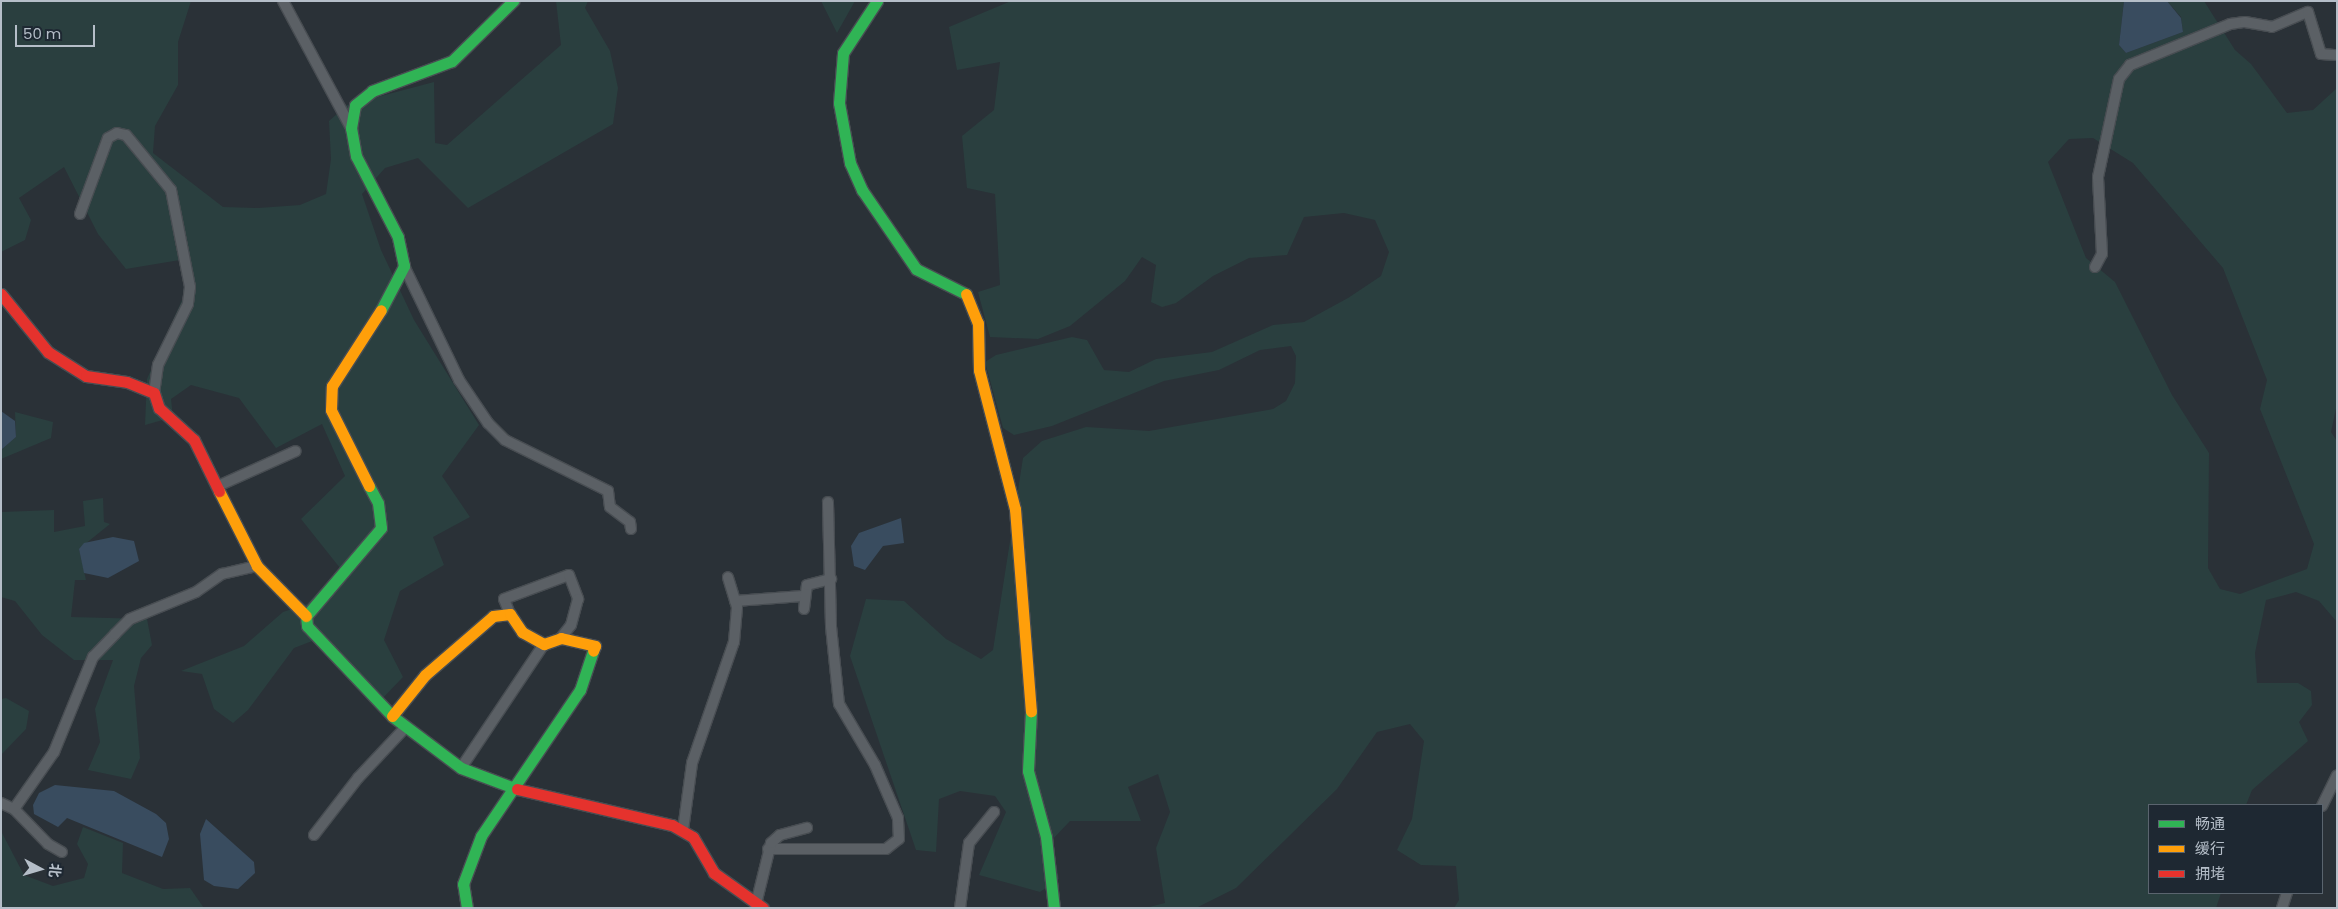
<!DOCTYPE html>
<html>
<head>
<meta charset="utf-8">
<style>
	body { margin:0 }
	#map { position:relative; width:2338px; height:909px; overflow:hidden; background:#2a3137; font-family:Poppins,"Noto Sans SC",sans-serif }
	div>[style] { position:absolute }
	.green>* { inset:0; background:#2a3f3f }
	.water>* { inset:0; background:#394c5f }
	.roads { filter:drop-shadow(1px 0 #484d52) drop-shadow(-1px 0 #484d52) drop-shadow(0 1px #484d52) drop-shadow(0 -1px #484d52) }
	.street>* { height:10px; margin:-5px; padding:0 5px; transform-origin:5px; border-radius:5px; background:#5b6065 }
	.fast>* { height:11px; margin:-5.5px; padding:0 5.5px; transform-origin:5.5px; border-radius:5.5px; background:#30b455 }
	.slow>* { height:11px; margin:-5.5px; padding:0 5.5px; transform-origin:5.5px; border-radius:5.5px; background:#ff9f0a }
	.jam>* { height:11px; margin:-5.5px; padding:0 5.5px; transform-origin:5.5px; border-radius:5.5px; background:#e5322d }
	span { translate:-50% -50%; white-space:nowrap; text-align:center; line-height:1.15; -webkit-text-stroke:5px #1e2832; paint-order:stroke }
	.frame { position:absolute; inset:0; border:2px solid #b5bec8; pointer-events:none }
	.legend { position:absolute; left:2148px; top:804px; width:175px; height:90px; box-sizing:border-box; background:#1e2832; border:1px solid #5a646e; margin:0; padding:6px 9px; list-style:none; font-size:15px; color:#b5bec8 }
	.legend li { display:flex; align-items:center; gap:10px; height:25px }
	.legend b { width:25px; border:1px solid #5a646e }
	.north { position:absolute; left:15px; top:844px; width:50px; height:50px; -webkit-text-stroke:4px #1e2832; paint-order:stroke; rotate:96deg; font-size:14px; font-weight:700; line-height:20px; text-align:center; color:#b5bec8 }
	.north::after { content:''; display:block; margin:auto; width:18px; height:22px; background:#b5bec8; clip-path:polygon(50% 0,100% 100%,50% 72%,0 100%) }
	.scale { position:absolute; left:15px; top:25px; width:80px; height:22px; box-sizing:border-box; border:2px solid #b5bec8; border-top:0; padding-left:6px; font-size:15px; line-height:18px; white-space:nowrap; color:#b5bec8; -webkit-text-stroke:4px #1e2832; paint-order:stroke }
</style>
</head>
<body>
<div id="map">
	<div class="green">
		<i style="clip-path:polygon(1px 1px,191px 1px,178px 42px,178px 85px,155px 126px,153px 153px,223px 207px,258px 208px,300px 205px,326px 194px,331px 159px,329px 121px,347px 105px,434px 82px,435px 143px,447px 145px,561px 45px,556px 1px,588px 1px,585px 8px,610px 51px,618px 88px,613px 124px,468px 208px,418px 158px,385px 168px,362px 194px,381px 250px,414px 320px,479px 425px,442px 476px,470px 517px,433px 537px,444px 565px,400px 591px,384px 640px,403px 677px,381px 700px,320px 638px,294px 648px,248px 710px,233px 723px,214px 709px,202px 674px,181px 671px,244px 646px,283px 612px,307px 604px,340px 568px,301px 519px,345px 476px,322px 424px,276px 448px,239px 398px,191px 385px,171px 399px,173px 417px,145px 425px,147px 379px,185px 293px,180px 260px,126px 269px,98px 234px,64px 167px,19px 198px,31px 220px,25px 240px,1px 252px)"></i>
		<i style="clip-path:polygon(821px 1px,855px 1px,837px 33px)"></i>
		<i style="clip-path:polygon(evenodd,1011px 1px,2124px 1px,2119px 45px,2126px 53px,2183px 32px,2181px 17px,2167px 1px,2204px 1px,2235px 50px,2251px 64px,2287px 113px,2313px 110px,2337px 88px,2337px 404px,2331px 432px,2337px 441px,2337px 622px,2319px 601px,2296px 592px,2266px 600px,2255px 653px,2257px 683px,2298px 683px,2311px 691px,2312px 705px,2299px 722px,2308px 741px,2252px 790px,2246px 805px,2149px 805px,2149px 893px,2221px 893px,2216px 908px,1454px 908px,1459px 900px,1456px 866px,1421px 865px,1397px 850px,1412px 819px,1424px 741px,1410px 724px,1377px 732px,1337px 789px,1236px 888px,1196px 908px,1145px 908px,1165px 903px,1156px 848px,1170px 812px,1158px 774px,1128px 787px,1141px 821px,1070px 821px,1052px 840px,1059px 879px,1040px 892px,979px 875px,1006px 812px,995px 796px,960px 791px,939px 799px,936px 852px,916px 850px,850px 656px,866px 599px,904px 601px,946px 639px,981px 659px,993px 650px,1023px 458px,1042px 441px,1086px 427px,1149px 431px,1273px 409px,1286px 401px,1295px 383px,1296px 356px,1291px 346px,1260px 350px,1219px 370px,1164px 381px,1052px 426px,1014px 435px,1003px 428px,985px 362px,996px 355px,1072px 337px,1087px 340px,1104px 370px,1129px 372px,1156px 359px,1212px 352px,1273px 325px,1304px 322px,1348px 298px,1381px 276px,1389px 252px,1375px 220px,1344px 213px,1304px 217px,1287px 255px,1249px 258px,1213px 276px,1176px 303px,1162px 307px,1151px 302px,1156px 265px,1142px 257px,1125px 281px,1070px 326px,1038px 339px,990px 337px,978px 292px,1000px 285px,995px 194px,967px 188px,962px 136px,994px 110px,1000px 62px,957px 70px,949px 27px,1011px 1px,2093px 138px,2133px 163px,2223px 268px,2267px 380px,2260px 409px,2314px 544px,2307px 569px,2240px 594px,2220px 589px,2208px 568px,2209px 453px,2172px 395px,2115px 282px,2086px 258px,2048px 162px,2069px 139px,2093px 138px)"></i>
		<i style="clip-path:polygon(15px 412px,53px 422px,51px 438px,1px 459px,1px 450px,16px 437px)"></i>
		<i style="clip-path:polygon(103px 498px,104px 522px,110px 524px,79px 549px,86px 580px,75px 580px,71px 617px,147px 619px,152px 645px,141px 658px,134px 686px,140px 758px,131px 779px,88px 770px,100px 742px,95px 709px,113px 660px,74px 660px,42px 635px,15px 601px,1px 597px,1px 512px,54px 510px,54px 532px,85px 526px,83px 501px)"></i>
		<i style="clip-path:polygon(6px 698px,29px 711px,26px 729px,1px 755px,1px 699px)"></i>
		<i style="clip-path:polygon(83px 827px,123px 843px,122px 873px,163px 889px,190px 888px,204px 908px,1px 908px,1px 831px,24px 875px,53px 886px,84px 878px,88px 864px,77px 844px)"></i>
	</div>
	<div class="water">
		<i style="clip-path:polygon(2124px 1px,2167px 1px,2181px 18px,2183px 32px,2126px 53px,2119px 45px)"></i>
		<i style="clip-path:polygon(1px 411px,15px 421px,16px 437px,1px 450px)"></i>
		<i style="clip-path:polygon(901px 518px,904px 543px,883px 546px,865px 570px,854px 566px,851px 546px,859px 533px)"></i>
		<i style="clip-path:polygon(113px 537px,134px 541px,139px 561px,108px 578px,84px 573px,79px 549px,84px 543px)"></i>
		<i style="clip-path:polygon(55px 785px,114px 791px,156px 814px,166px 823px,169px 839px,162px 857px,67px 818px,58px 827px,34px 814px,33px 805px,39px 793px)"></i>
		<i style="clip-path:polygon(206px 819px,254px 862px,255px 873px,238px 889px,214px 886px,204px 880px,200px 834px)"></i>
	</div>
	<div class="roads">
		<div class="street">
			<i style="left:283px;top:1px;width:144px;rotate:61.8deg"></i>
			<i style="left:80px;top:214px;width:81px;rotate:-69.8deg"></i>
			<i style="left:108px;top:138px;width:10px;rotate:-29deg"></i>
			<i style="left:117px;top:133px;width:9px;rotate:13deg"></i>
			<i style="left:126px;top:135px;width:71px;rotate:50.7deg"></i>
			<i style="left:171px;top:190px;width:99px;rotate:78.9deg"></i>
			<i style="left:190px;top:287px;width:17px;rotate:97deg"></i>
			<i style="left:188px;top:304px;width:68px;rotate:116.2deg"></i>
			<i style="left:158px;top:365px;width:28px;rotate:98deg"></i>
			<i style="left:404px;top:266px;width:127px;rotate:64.2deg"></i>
			<i style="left:459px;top:380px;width:52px;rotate:56deg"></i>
			<i style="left:488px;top:423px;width:24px;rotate:45deg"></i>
			<i style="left:505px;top:440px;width:115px;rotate:26.3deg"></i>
			<i style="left:608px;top:491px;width:16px;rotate:83deg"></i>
			<i style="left:610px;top:507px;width:25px;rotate:37deg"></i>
			<i style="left:630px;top:522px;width:7px;rotate:82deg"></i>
			<i style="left:2095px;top:267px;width:15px;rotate:-62deg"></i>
			<i style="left:2102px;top:254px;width:77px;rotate:-93deg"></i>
			<i style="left:2098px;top:177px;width:100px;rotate:-77.9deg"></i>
			<i style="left:2119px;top:79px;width:18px;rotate:-52deg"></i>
			<i style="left:2130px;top:65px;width:108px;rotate:-22.3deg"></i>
			<i style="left:2230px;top:24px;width:15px;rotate:-8deg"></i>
			<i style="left:2245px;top:22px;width:27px;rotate:10deg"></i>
			<i style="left:2272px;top:27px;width:39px;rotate:-23deg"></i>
			<i style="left:2308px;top:12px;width:44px;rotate:72.8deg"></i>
			<i style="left:2321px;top:54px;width:16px;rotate:4deg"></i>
			<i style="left:218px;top:486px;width:85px;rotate:-24.2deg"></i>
			<i style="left:735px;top:601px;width:68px;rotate:-4.2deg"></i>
			<i style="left:804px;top:609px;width:24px;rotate:-83deg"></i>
			<i style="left:807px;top:585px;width:25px;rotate:-14deg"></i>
			<i style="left:510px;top:614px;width:16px;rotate:-112deg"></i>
			<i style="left:504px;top:599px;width:69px;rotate:-20.3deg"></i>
			<i style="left:569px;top:575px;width:26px;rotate:69deg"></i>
			<i style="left:578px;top:599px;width:27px;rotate:105deg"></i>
			<i style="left:571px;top:625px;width:16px;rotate:128deg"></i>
			<i style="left:461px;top:768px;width:149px;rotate:-56.2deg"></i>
			<i style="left:1px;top:803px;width:14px;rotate:25deg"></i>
			<i style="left:14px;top:809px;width:49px;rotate:45.8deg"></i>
			<i style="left:48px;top:844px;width:16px;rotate:30deg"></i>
			<i style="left:2322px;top:806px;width:34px;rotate:-64deg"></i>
			<i style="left:14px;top:809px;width:70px;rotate:-54.9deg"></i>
			<i style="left:54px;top:752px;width:103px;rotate:-67.7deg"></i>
			<i style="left:93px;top:657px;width:32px;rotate:-46deg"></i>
			<i style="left:115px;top:634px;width:21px;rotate:-45deg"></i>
			<i style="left:130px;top:619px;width:71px;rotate:-22.2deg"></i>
			<i style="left:196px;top:592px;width:32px;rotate:-35deg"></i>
			<i style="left:222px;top:574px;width:36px;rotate:-13deg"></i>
			<i style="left:683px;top:830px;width:68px;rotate:-82.3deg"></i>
			<i style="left:692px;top:763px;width:128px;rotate:-70.9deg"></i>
			<i style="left:734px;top:642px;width:35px;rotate:-85deg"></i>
			<i style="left:737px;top:607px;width:31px;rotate:-107deg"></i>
			<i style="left:314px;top:835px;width:72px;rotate:-52.3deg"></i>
			<i style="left:358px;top:778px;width:69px;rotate:-46.8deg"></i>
			<i style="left:768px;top:849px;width:118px"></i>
			<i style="left:886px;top:849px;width:16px;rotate:-38deg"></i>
			<i style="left:899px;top:839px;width:21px;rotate:-93deg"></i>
			<i style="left:898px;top:818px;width:58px;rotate:-113.5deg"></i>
			<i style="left:875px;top:765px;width:71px;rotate:-120.5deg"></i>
			<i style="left:839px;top:704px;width:78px;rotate:-95.9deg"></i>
			<i style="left:831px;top:626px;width:124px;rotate:-91.4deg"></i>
			<i style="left:755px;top:908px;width:67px;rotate:-76.2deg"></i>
			<i style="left:771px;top:843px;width:12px;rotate:-42deg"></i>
			<i style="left:780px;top:835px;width:28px;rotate:-15deg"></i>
			<i style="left:960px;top:908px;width:66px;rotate:-82.1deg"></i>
			<i style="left:969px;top:843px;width:40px;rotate:-51deg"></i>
			<i style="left:2282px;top:908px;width:16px;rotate:-72deg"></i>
		</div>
		<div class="fast">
			<i style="left:877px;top:1px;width:62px;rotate:123.2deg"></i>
			<i style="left:843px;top:53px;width:50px;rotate:94.6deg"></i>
			<i style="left:839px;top:103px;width:61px;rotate:79.6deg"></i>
			<i style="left:850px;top:163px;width:30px;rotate:66deg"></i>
			<i style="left:862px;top:190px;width:96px;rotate:55.6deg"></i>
			<i style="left:916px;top:269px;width:56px;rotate:26.6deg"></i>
			<i style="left:381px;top:310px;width:50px;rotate:-62.4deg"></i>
			<i style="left:404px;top:266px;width:30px;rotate:-102deg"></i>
			<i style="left:398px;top:237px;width:91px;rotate:-117.4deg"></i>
			<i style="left:356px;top:156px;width:28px;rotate:-100deg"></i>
			<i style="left:351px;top:128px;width:23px;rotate:-80deg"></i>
			<i style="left:355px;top:105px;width:22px;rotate:-39deg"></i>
			<i style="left:372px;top:91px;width:85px;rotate:-20.6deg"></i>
			<i style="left:452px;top:61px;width:86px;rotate:-44.5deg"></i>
			<i style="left:369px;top:486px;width:19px;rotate:62deg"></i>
			<i style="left:378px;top:503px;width:25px;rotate:83deg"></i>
			<i style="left:381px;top:528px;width:116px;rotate:130.4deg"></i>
			<i style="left:306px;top:616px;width:10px;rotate:84deg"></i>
			<i style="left:307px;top:626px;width:124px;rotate:46.6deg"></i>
			<i style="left:392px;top:716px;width:86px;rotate:37deg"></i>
			<i style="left:461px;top:768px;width:60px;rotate:20.6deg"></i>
			<i style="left:1031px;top:711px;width:60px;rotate:92.9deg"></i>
			<i style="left:1028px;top:771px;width:68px;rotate:74.7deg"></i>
			<i style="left:1046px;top:837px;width:71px;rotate:83.6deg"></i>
			<i style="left:467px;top:908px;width:24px;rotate:-99deg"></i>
			<i style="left:463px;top:884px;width:51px;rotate:-69.4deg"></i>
			<i style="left:481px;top:836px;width:176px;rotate:-55.9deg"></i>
			<i style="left:580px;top:690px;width:41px;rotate:-71.6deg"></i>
		</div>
		<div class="slow">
			<i style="left:966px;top:294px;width:31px;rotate:68deg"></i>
			<i style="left:978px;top:323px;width:47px;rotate:88.8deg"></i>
			<i style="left:979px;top:370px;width:144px;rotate:75.5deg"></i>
			<i style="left:1015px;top:509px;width:203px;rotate:85.5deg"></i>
			<i style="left:369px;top:486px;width:85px;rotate:-116.6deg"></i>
			<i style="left:331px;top:410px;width:24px;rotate:-88deg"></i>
			<i style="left:332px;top:386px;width:90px;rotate:-57.2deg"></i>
			<i style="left:219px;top:491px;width:84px;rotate:63.1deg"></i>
			<i style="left:257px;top:566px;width:70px;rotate:45.6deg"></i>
			<i style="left:392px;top:716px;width:53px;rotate:-51.2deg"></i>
			<i style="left:425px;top:675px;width:90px;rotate:-40.9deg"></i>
			<i style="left:493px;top:616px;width:17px;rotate:-7deg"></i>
			<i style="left:510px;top:614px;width:22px;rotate:56deg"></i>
			<i style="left:522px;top:632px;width:25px;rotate:29deg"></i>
			<i style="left:544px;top:644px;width:18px;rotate:-19deg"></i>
			<i style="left:561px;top:638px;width:35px;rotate:13deg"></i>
			<i style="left:595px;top:646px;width:5px;rotate:112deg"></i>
		</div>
		<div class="jam">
			<i style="left:1px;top:294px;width:75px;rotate:51deg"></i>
			<i style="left:48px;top:352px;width:45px;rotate:32.3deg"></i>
			<i style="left:86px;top:376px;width:41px;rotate:8.3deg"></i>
			<i style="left:127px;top:382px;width:29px;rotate:22deg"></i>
			<i style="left:154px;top:393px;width:16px;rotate:72deg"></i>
			<i style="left:159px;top:408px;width:47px;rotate:42.4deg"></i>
			<i style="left:194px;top:440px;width:57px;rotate:63.9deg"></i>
			<i style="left:517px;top:789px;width:159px;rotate:13.1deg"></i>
			<i style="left:672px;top:825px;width:24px;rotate:30deg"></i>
			<i style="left:693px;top:837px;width:42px;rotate:59.7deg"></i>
			<i style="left:714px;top:873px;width:60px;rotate:35.5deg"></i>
		</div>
	</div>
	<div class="frame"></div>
	<ul class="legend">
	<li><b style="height:6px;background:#30b455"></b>畅通</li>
	<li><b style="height:6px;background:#ff9f0a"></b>缓行</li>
	<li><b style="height:6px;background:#e5322d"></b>拥堵</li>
	</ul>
	<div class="north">北</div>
	<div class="scale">50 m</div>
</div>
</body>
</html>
